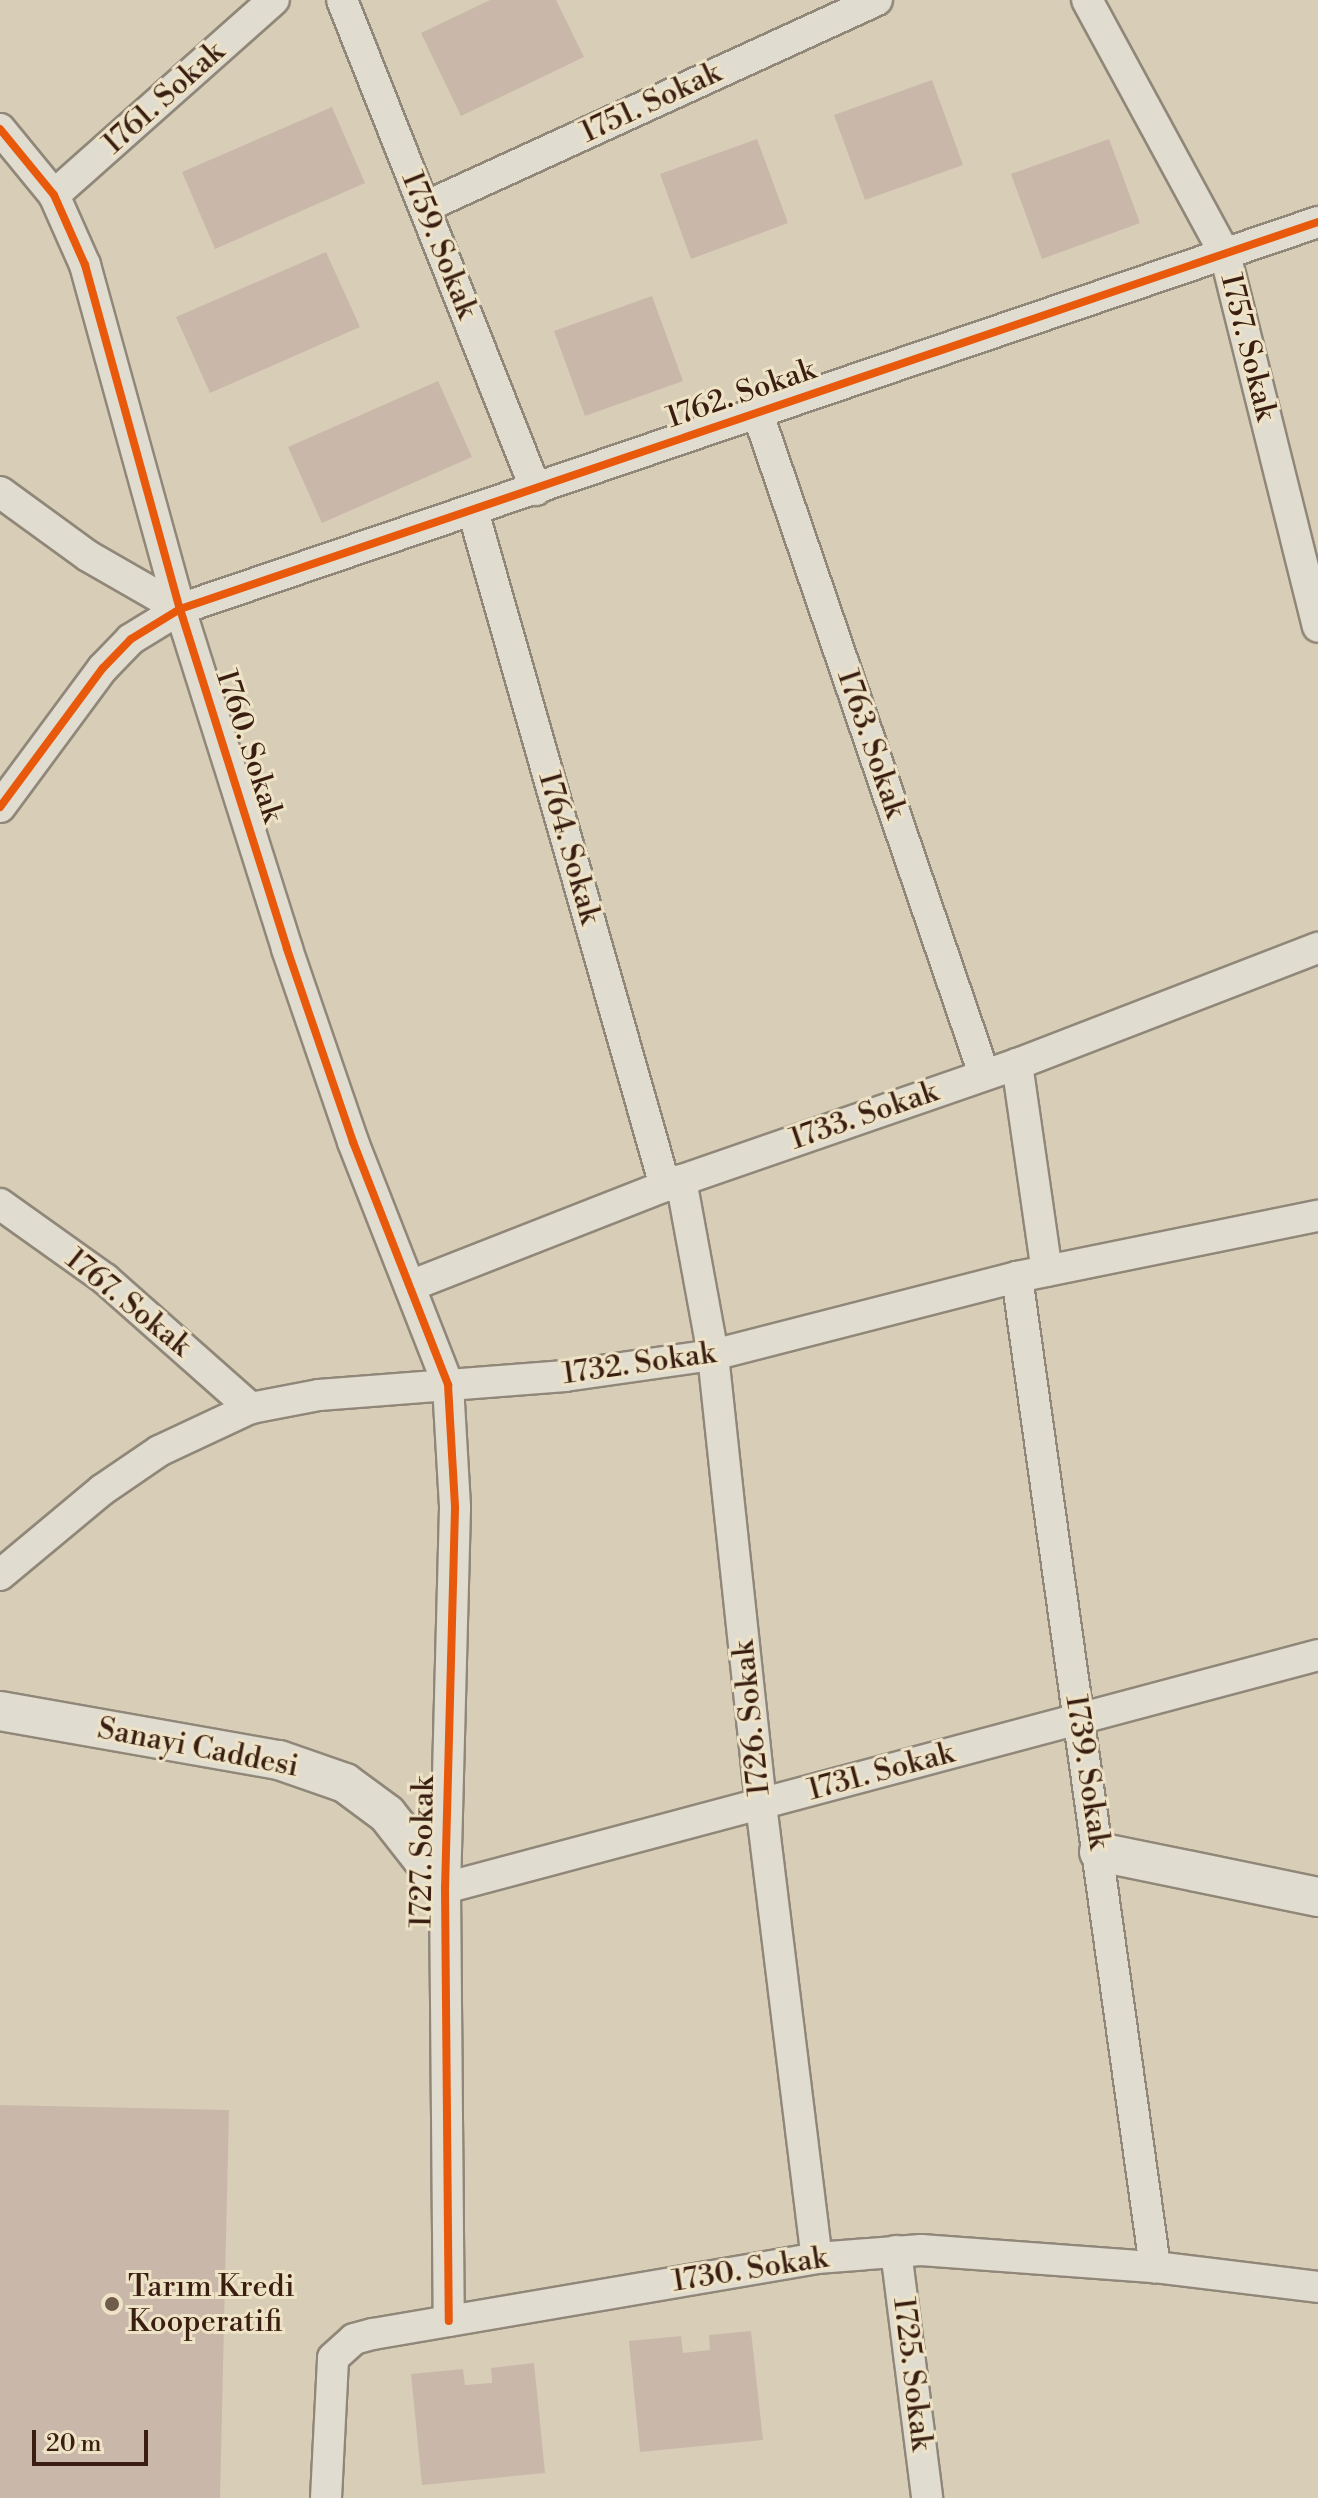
<!DOCTYPE html>
<html>
<head>
<meta charset="utf-8">
<style>
	body { margin:0 }
	#map { position:relative; width:1318px; height:2498px; overflow:hidden; background:#d8ceb7; font-family:"Libre Bodoni",serif }
	div>[style] { position:absolute }
	.building>* { inset:0; background:#c9b8a9 }
	.roads { filter:drop-shadow(2px 0 #908779) drop-shadow(-2px 0 #908779) drop-shadow(0 2px #908779) drop-shadow(0 -2px #908779) }
	.minor>* { height:30px; margin:-15px; padding:0 15px; transform-origin:15px; border-radius:15px; background:#e0dcd0 }
	.tertiary>* { height:38px; margin:-19px; padding:0 19px; transform-origin:19px; border-radius:19px; background:#e0dcd0 }
	.cycleway>* { height:8px; margin:-4px; padding:0 4px; transform-origin:4px; border-radius:4px; background:#e8590c }
	.dots>* { width:22px; height:22px; translate:-50% -50%; box-sizing:border-box; border:4px solid #efe3c7; border-radius:50% }
	span { translate:-50% -50%; white-space:nowrap; text-align:center; line-height:1.15; -webkit-text-stroke:6px #efe3c7; paint-order:stroke }
	.street-label { font-size:30px; color:#391e11 }
	.poi-label { font-size:30px; color:#391e11 }
	.left { translate:0 -50%; text-align:left }
	.scale { position:absolute; left:32px; top:2430px; width:116px; height:36px; box-sizing:border-box; border:4px solid #391e11; border-top:0; padding-left:10px; font-size:24px; line-height:28px; white-space:nowrap; color:#391e11; -webkit-text-stroke:6px #efe3c7; paint-order:stroke }
</style>
</head>
<body>
<div id="map">
	<div class="building">
		<i style="clip-path:polygon(490px 0,556px 0,584px 57px,461px 116px,421px 33px)"></i>
		<i style="clip-path:polygon(932px 80px,963px 165px,865px 200px,834px 115px)"></i>
		<i style="clip-path:polygon(332px 107px,365px 183px,215px 249px,182px 172px)"></i>
		<i style="clip-path:polygon(757px 139px,788px 223px,691px 259px,660px 174px)"></i>
		<i style="clip-path:polygon(1109px 139px,1140px 223px,1042px 259px,1011px 174px)"></i>
		<i style="clip-path:polygon(326px 252px,360px 327px,210px 393px,176px 317px)"></i>
		<i style="clip-path:polygon(652px 296px,683px 381px,585px 416px,554px 331px)"></i>
		<i style="clip-path:polygon(438px 381px,472px 457px,322px 523px,288px 447px)"></i>
		<i style="clip-path:polygon(0 2105px,229px 2110px,220px 2498px,0 2498px)"></i>
		<i style="clip-path:polygon(751px 2331px,763px 2440px,640px 2452px,629px 2341px,681px 2336px,683px 2353px,710px 2350px,709px 2335px)"></i>
		<i style="clip-path:polygon(534px 2363px,545px 2473px,422px 2485px,411px 2374px,463px 2369px,465px 2385px,492px 2383px,491px 2368px)"></i>
	</div>
	<div class="roads">
		<div class="minor">
			<i style="left:342px;top:0;width:527px;rotate:68.4deg"></i>
			<i style="left:1087px;top:0;width:289px;rotate:61.5deg"></i>
			<i style="left:1225px;top:254px;width:384px;rotate:76deg"></i>
			<i style="left:0;top:129px;width:85px;rotate:50.7deg"></i>
			<i style="left:54px;top:195px;width:77px;rotate:66.1deg"></i>
			<i style="left:85px;top:265px;width:357px;rotate:74.6deg"></i>
			<i style="left:180px;top:609px;width:356px;rotate:72.5deg"></i>
			<i style="left:287px;top:949px;width:204px;rotate:71.1deg"></i>
			<i style="left:353px;top:1142px;width:261px;rotate:68.6deg"></i>
			<i style="left:448px;top:1385px;width:123px;rotate:86.7deg"></i>
			<i style="left:455px;top:1508px;width:380px;rotate:91.5deg"></i>
			<i style="left:445px;top:1888px;width:433px;rotate:89.5deg"></i>
			<i style="left:54px;top:195px;width:294px;rotate:-41.6deg"></i>
			<i style="left:425px;top:207px;width:497px;rotate:-24.6deg"></i>
			<i style="left:758px;top:414px;width:698px;rotate:71.1deg"></i>
			<i style="left:0;top:492px;width:109px;rotate:36deg"></i>
			<i style="left:88px;top:556px;width:106px;rotate:29.9deg"></i>
			<i style="left:473px;top:511px;width:702px;rotate:74.12deg"></i>
			<i style="left:0;top:807px;width:173px;rotate:-53.5deg"></i>
			<i style="left:103px;top:668px;width:40px;rotate:-46deg"></i>
			<i style="left:131px;top:639px;width:57px;rotate:-31.5deg"></i>
			<i style="left:180px;top:609px;width:1202px;rotate:-18.78deg"></i>
			<i style="left:1017px;top:1064px;width:209px;rotate:81.8deg"></i>
			<i style="left:681px;top:1180px;width:178px;rotate:79.6deg"></i>
			<i style="left:713px;top:1355px;width:452px;rotate:83.9deg"></i>
			<i style="left:761px;top:1804px;width:457px;rotate:83deg"></i>
			<i style="left:0;top:1204px;width:129px;rotate:35.5deg"></i>
			<i style="left:105px;top:1279px;width:195px;rotate:41.5deg"></i>
			<i style="left:1017px;top:1277px;width:1000px;rotate:82.06deg"></i>
			<i style="left:410px;top:1286px;width:274px;rotate:-21.4deg"></i>
			<i style="left:665px;top:1186px;width:373px;rotate:-19.1deg"></i>
			<i style="left:1017px;top:1064px;width:323px;rotate:-21.1deg"></i>
			<i style="left:0;top:1575px;width:133px;rotate:-39.8deg"></i>
			<i style="left:102px;top:1490px;width:69px;rotate:-34.4deg"></i>
			<i style="left:159px;top:1451px;width:102px;rotate:-25.1deg"></i>
			<i style="left:251px;top:1408px;width:69px;rotate:-10.8deg"></i>
			<i style="left:319px;top:1395px;width:247px;rotate:-4.4deg"></i>
			<i style="left:565px;top:1376px;width:149px;rotate:-8.1deg"></i>
			<i style="left:713px;top:1355px;width:314px;rotate:-14.4deg"></i>
			<i style="left:1017px;top:1277px;width:307px;rotate:-11.5deg"></i>
			<i style="left:445px;top:1888px;width:904px;rotate:-14.94deg"></i>
			<i style="left:896px;top:2251px;width:249px;rotate:82.8deg"></i>
			<i style="left:326px;top:2498px;width:140px;rotate:-87.1deg"></i>
			<i style="left:333px;top:2358px;width:28px;rotate:-42deg"></i>
			<i style="left:354px;top:2339px;width:20px;rotate:-15deg"></i>
			<i style="left:373px;top:2334px;width:450px;rotate:-9.7deg"></i>
			<i style="left:817px;top:2258px;width:104px;rotate:-4.4deg"></i>
			<i style="left:921px;top:2250px;width:235px;rotate:4.2deg"></i>
			<i style="left:1155px;top:2267px;width:164px;rotate:7deg"></i>
		</div>
		<div class="tertiary">
			<i style="left:0;top:1711px;width:283px;rotate:10deg"></i>
			<i style="left:279px;top:1760px;width:70px;rotate:19.2deg"></i>
			<i style="left:345px;top:1783px;width:52px;rotate:36.4deg"></i>
			<i style="left:387px;top:1814px;width:94px;rotate:51.9deg"></i>
			<i style="left:1099px;top:1852px;width:224px;rotate:11.6deg"></i>
		</div>
	</div>
	<div class="cycleway">
		<i style="left:0;top:129px;width:85px;rotate:50.7deg"></i>
		<i style="left:54px;top:195px;width:77px;rotate:66.1deg"></i>
		<i style="left:85px;top:265px;width:357px;rotate:74.6deg"></i>
		<i style="left:180px;top:609px;width:356px;rotate:72.5deg"></i>
		<i style="left:287px;top:949px;width:204px;rotate:71.1deg"></i>
		<i style="left:353px;top:1142px;width:261px;rotate:68.6deg"></i>
		<i style="left:448px;top:1385px;width:123px;rotate:86.7deg"></i>
		<i style="left:455px;top:1508px;width:380px;rotate:91.5deg"></i>
		<i style="left:445px;top:1888px;width:433px;rotate:89.5deg"></i>
		<i style="left:0;top:807px;width:173px;rotate:-53.5deg"></i>
		<i style="left:103px;top:668px;width:40px;rotate:-46deg"></i>
		<i style="left:131px;top:639px;width:57px;rotate:-31.5deg"></i>
		<i style="left:180px;top:609px;width:1202px;rotate:-18.78deg"></i>
	</div>
	<div class="dots">
		<i style="left:112px;top:2304px;background:#715c4b"></i>
	</div>
	<div class="street-label">
		<span style="left:164px;top:98px;rotate:-42deg">1761. Sokak</span>
		<span style="left:651px;top:103px;rotate:-25deg">1751. Sokak</span>
		<span style="left:439px;top:245px;rotate:68deg">1759. Sokak</span>
		<span style="left:1248px;top:347px;rotate:76deg">1757. Sokak</span>
		<span style="left:741px;top:394px;rotate:-19deg">1762. Sokak</span>
		<span style="left:871px;top:744px;rotate:71deg">1763. Sokak</span>
		<span style="left:249px;top:746px;rotate:72deg">1760. Sokak</span>
		<span style="left:569px;top:848px;rotate:74deg">1764. Sokak</span>
		<span style="left:864px;top:1116px;rotate:-19deg">1733. Sokak</span>
		<span style="left:128px;top:1303px;rotate:39deg">1767. Sokak</span>
		<span style="left:639px;top:1364px;rotate:-8deg">1732. Sokak</span>
		<span style="left:752px;top:1718px;rotate:-96deg">1726. Sokak</span>
		<span style="left:198px;top:1748px;rotate:11deg">Sanayi Caddesi</span>
		<span style="left:881px;top:1772px;rotate:-15deg">1731. Sokak</span>
		<span style="left:1087px;top:1772px;rotate:81deg">1739. Sokak</span>
		<span style="left:423px;top:1852px;rotate:-89deg">1727. Sokak</span>
		<span style="left:750px;top:2270px;rotate:-9deg">1730. Sokak</span>
		<span style="left:912px;top:2374px;rotate:83deg">1725. Sokak</span>
	</div>
	<div class="poi-label">
		<span class="left" style="left:128px;top:2304px">Tarım Kredi<br>Kooperatifi</span>
	</div>
	<div class="scale">20 m</div>
</div>
</body>
</html>
